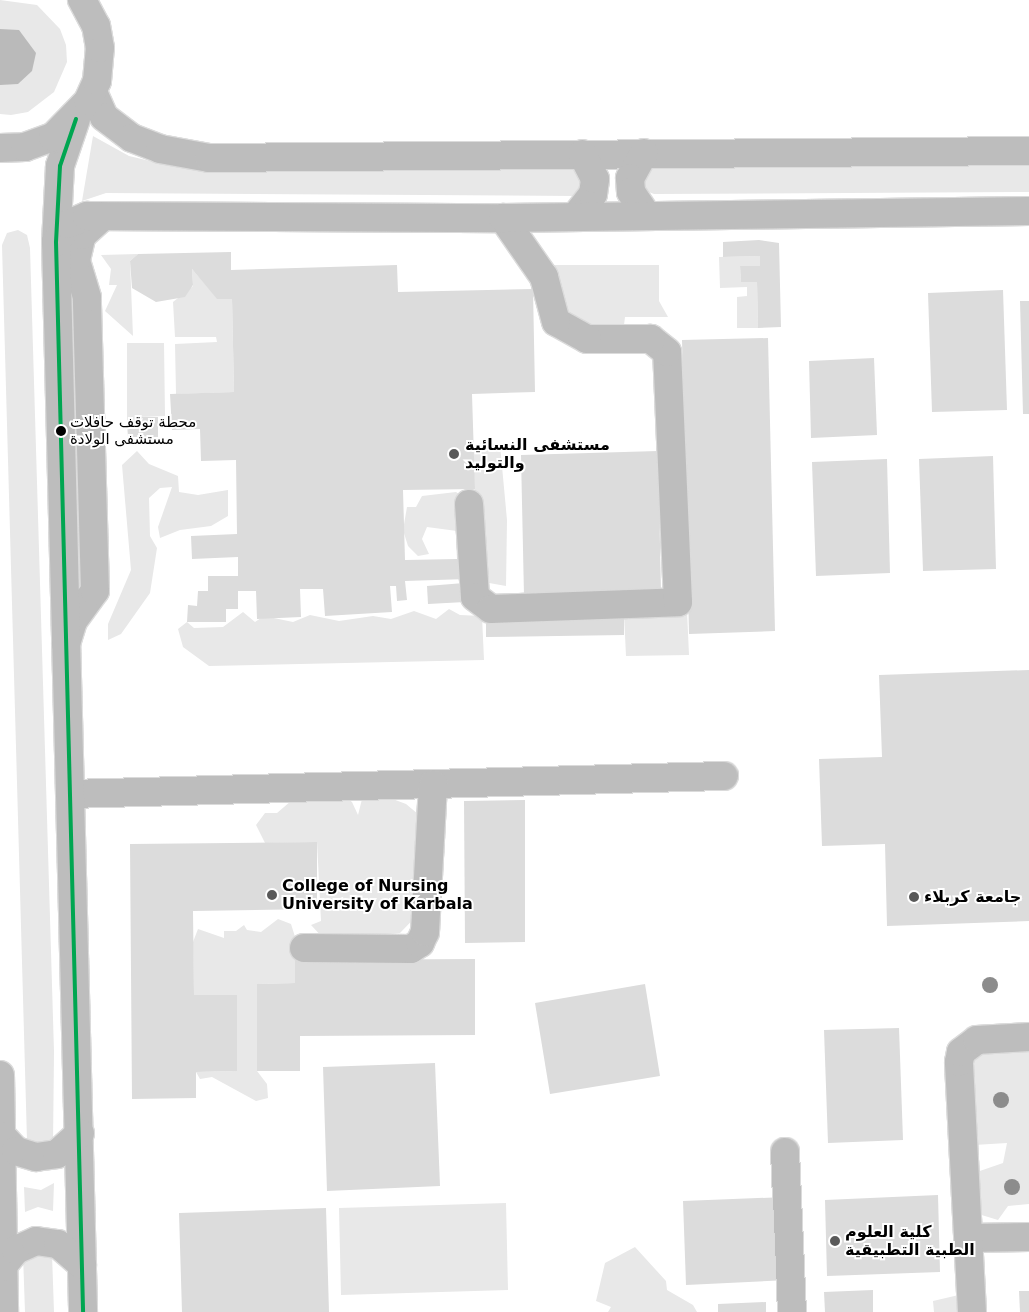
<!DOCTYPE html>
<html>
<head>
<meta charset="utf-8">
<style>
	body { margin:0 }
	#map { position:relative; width:1029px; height:1312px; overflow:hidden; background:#fff; font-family:"DejaVu Sans","Noto Naskh Arabic",sans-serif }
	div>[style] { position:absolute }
	.green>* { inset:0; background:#e8e8e8 }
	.water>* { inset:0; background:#bababa }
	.building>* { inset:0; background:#dcdcdc }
	.roads { filter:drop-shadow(1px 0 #dbdbdb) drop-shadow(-1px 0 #dbdbdb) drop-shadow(0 1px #dbdbdb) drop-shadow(0 -1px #dbdbdb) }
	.minor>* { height:28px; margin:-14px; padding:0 14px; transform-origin:14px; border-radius:14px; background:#bdbdbd }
	.major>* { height:28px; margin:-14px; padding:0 14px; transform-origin:14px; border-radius:14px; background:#bdbdbd }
	.bus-1>* { height:4px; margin:-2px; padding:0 2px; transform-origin:2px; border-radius:2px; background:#00a651 }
	.trees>* { width:16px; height:16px; margin:-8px; border-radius:50%; background:#8c8c8c }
	.dots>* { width:14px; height:14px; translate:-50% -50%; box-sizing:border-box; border:2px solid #fff; border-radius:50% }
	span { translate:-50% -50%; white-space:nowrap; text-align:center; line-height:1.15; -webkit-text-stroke:4px #fff; paint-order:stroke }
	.bus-label { font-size:15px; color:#000 }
	.left { translate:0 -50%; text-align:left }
	.poi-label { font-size:16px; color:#000; font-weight:700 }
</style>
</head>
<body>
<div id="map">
	<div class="green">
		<i style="clip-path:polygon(0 0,37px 5px,60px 29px,66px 45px,67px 62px,54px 92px,28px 112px,11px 115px,0 114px)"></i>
		<i style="clip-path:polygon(93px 136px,129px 156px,167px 165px,580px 169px,588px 178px,576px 196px,106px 193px,82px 201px)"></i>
		<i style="clip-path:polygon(1029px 164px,1029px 192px,654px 194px,641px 189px,647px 170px,654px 168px)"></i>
		<i style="clip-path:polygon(18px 230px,27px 235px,30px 248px,54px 1052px,53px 1143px,46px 1146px,27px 1141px,2px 245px,7px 233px)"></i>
		<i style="clip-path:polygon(138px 254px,130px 261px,133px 336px,105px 311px,117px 285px,109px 285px,111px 269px,101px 255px)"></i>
		<i style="clip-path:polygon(760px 256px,760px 266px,740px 266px,741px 282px,757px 282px,758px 328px,737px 328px,737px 297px,747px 296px,747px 287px,720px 288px,719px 257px)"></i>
		<i style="clip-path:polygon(547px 265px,659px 265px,659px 301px,668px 317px,625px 317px,624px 325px,602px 326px,568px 321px)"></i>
		<i style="clip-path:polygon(192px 269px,217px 298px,232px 299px,234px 392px,176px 394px,175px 344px,217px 342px,216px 337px,175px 337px,173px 302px,193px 286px)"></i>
		<i style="clip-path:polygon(127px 343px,164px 343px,165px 416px,139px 417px,138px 424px,127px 424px)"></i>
		<i style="clip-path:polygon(486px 442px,500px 445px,507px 520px,506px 586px,478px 581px,473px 445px)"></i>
		<i style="clip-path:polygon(137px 451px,149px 464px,178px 476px,179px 492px,198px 495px,228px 490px,228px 516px,211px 526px,180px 530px,160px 538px,158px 527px,172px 487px,160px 488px,149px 498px,150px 536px,157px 548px,150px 593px,121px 634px,108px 640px,108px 624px,131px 570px,122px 465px)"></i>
		<i style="clip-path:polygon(456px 492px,465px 498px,457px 531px,427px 527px,422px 539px,429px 554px,418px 556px,408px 546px,403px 530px,407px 507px,416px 507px,422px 496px)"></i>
		<i style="clip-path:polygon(449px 609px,460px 615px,482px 616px,484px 660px,209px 666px,183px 647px,178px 629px,187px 622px,194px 628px,223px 627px,243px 612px,255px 622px,264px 616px,293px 622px,310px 615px,339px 621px,373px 616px,391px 619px,414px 611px,436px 619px)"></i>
		<i style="clip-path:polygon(687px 611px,689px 655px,626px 656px,624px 614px)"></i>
		<i style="clip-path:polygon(374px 792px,406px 804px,430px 824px,430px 902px,400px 933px,324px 939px,311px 925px,321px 921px,317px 842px,265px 843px,256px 825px,265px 813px,277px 813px,291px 801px,340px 793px,352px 802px,358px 815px,362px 799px)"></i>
		<i style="clip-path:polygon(278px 919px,291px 924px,297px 943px,329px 960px,295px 960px,295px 983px,257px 984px,257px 1071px,267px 1084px,268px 1098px,256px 1101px,212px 1077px,200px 1079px,196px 1072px,237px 1071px,237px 995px,194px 995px,193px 942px,198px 929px,224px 938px,224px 931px,236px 931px,244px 925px,247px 930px,261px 932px)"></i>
		<i style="clip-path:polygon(1029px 1039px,1029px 1204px,1008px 1206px,998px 1220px,975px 1213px,974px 1173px,1003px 1163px,1007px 1143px,974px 1145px,969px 1041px)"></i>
		<i style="clip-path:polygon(54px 1183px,53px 1211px,38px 1207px,25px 1212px,24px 1187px,41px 1190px)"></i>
		<i style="clip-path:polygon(506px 1203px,508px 1290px,341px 1295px,339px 1208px)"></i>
		<i style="clip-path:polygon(635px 1247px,666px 1281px,667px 1290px,693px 1305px,697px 1312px,608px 1312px,611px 1307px,596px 1301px,605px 1263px)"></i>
		<i style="clip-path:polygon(23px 1254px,52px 1254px,54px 1312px,25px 1312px)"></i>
		<i style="clip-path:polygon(963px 1294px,964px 1312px,934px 1312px,933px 1301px)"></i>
	</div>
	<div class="water">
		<i style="clip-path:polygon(0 29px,19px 30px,36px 53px,32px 71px,18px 84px,0 85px)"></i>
	</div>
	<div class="building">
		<i style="clip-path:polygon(759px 240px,779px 243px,781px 327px,758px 328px,757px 282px,741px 282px,740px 266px,760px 266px,760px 256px,723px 257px,723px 242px)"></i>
		<i style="clip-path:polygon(231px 252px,231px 270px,397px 265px,398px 292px,533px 289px,535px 392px,472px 394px,475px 489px,403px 490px,405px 560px,457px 559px,456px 536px,466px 535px,467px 579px,405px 581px,407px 600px,397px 601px,396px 586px,390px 586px,392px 612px,325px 616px,323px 589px,300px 589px,301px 617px,257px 619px,256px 591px,238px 591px,238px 609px,226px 609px,226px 622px,187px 622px,188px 605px,197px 606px,198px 591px,208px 591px,208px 576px,238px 576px,238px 557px,192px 559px,191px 536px,237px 534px,236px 460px,201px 461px,200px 429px,172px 430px,170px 394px,234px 392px,232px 299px,217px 299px,192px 269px,193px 285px,185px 297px,156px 302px,132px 288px,130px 261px,138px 254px)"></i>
		<i style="clip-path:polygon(1003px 290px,1007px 410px,932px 412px,928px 293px)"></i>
		<i style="clip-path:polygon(1020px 301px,1029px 301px,1029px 414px,1023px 414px)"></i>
		<i style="clip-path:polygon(768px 338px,775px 631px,689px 634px,682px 340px)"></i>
		<i style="clip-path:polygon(874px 358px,877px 435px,811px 438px,809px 361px)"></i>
		<i style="clip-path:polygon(138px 417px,158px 417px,158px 437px,128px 437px,127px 424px,138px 424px)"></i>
		<i style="clip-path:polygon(658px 451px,661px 592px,524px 596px,521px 455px)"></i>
		<i style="clip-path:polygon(993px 456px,996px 569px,923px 571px,919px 459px)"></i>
		<i style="clip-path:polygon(887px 459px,890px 573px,816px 576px,812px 462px)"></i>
		<i style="clip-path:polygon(464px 583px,465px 602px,428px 604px,427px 586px)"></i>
		<i style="clip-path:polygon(624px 614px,624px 635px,486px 637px,486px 617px)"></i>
		<i style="clip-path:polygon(1029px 670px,1029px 921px,887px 926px,885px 844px,822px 846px,819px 759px,882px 757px,879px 675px)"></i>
		<i style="clip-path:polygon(525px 800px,525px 942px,465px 943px,464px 801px)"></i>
		<i style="clip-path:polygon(317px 842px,317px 909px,193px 911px,194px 995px,237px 995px,237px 1071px,196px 1072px,196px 1098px,132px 1099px,130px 844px)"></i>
		<i style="clip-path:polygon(475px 959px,475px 1035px,300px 1036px,300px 1071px,257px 1071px,257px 984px,295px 983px,295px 960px)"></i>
		<i style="clip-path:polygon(645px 984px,660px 1076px,550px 1094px,535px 1003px)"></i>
		<i style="clip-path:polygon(899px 1028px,903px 1140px,828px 1143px,824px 1030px)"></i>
		<i style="clip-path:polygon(435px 1063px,440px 1186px,327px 1191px,323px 1067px)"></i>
		<i style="clip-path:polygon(938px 1195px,940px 1272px,827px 1276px,825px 1200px)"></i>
		<i style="clip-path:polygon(785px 1197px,788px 1280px,686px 1285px,683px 1201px)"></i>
		<i style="clip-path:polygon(326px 1208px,329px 1312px,182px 1312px,179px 1213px)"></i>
		<i style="clip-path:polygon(873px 1290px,873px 1312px,825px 1312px,824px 1292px)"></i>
		<i style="clip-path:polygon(1019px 1291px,1029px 1291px,1029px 1312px,1020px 1312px)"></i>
		<i style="clip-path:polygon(766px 1302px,766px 1312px,718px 1312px,718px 1304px)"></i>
	</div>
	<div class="roads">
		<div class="minor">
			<i style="left:469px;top:504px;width:93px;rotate:86.3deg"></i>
			<i style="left:475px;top:597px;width:20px;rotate:37deg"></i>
			<i style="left:491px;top:609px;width:187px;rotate:-2.1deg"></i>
			<i style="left:678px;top:602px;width:250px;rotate:-92.5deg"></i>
			<i style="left:667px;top:352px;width:21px;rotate:-141deg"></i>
			<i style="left:651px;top:339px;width:64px;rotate:180deg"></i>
			<i style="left:587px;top:339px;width:35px;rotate:-151deg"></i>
			<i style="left:556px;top:322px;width:47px;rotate:-104.9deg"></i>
			<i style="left:544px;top:277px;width:72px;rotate:-124.8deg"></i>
			<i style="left:66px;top:644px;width:24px;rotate:-73deg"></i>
			<i style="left:73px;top:621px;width:37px;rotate:-54deg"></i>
			<i style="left:95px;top:591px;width:294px;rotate:-91.6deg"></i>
			<i style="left:87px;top:297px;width:39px;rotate:-107deg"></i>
			<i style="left:76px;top:260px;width:26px;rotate:-77deg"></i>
			<i style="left:82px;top:235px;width:28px;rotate:-42deg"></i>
			<i style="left:70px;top:794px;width:654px;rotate:-1.58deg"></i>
			<i style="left:304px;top:948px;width:107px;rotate:0.5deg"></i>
			<i style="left:411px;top:949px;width:11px;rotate:-34deg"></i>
			<i style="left:420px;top:943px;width:12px;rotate:-66deg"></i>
			<i style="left:425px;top:932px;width:148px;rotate:-86.9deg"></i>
			<i style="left:785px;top:1152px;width:160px;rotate:87.5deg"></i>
			<i style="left:969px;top:1238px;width:60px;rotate:-1deg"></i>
			<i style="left:972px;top:1312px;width:250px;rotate:-93deg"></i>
			<i style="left:959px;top:1062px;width:10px;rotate:-79deg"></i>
			<i style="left:961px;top:1052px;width:20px;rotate:-37deg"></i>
			<i style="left:977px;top:1040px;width:52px;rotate:-3.3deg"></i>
		</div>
		<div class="major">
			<i style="left:93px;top:92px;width:27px;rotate:66deg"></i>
			<i style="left:104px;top:117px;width:35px;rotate:37deg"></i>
			<i style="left:132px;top:138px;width:30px;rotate:21deg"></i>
			<i style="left:160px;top:149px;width:50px;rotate:10.4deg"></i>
			<i style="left:209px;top:158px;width:820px;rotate:-0.49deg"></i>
			<i style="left:76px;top:119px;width:50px;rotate:108.8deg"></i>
			<i style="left:60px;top:166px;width:76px;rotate:93deg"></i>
			<i style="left:56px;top:242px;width:1070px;rotate:88.55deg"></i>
			<i style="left:0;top:148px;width:25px;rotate:-2deg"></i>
			<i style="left:25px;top:147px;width:30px;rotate:-20deg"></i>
			<i style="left:53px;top:137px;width:50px;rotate:-45.8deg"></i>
			<i style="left:88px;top:101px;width:22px;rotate:-66deg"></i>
			<i style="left:97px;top:81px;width:33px;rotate:-85deg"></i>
			<i style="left:100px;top:48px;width:22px;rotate:-100deg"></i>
			<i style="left:96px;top:26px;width:30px;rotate:-118deg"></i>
			<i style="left:644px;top:153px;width:29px;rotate:119deg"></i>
			<i style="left:630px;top:178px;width:14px;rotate:86deg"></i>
			<i style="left:631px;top:192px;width:29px;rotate:56deg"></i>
			<i style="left:575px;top:217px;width:29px;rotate:-52deg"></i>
			<i style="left:593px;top:194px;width:15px;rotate:-82deg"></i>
			<i style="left:595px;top:179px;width:28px;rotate:-117deg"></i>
			<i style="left:56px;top:242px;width:22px;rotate:-56deg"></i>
			<i style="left:68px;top:224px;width:21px;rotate:-23deg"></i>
			<i style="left:87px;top:216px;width:416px;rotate:0.3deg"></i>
			<i style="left:503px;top:218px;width:526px;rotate:-0.76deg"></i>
			<i style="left:0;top:1075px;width:237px;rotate:89deg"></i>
			<i style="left:2px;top:1136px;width:21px;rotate:47deg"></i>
			<i style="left:16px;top:1151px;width:21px;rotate:17deg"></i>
			<i style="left:36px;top:1157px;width:21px;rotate:-8deg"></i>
			<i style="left:57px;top:1154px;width:31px;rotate:-42deg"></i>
			<i style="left:2px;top:1267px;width:22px;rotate:-51deg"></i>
			<i style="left:16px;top:1250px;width:22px;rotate:-24deg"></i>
			<i style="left:36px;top:1241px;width:22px;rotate:8deg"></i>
			<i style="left:58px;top:1244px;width:32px;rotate:41deg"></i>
		</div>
	</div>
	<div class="bus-1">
		<i style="left:76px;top:119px;width:50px;rotate:108.8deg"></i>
		<i style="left:60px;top:166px;width:76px;rotate:93deg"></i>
		<i style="left:56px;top:242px;width:1070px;rotate:88.55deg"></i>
	</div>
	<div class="trees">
		<i style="left:990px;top:985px"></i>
		<i style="left:1001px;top:1100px"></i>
		<i style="left:1012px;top:1187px"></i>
	</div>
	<div class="dots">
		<i style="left:61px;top:431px;background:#000"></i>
		<i style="left:454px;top:454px;background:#595959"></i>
		<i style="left:272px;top:895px;background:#595959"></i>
		<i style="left:914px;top:897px;background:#595959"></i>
		<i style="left:835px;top:1241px;background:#595959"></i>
	</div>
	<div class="bus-label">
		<span class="left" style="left:70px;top:431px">محطة توقف حافلات<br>مستشفى الولادة</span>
	</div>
	<div class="poi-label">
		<span class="left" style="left:465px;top:454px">مستشفى النسائية<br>والتوليد</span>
		<span class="left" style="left:282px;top:895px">College of Nursing<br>University of Karbala</span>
		<span class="left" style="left:924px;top:897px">جامعة كربلاء</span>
		<span class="left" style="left:845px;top:1241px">كلية العلوم<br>الطبية التطبيقية</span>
	</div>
</div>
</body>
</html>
